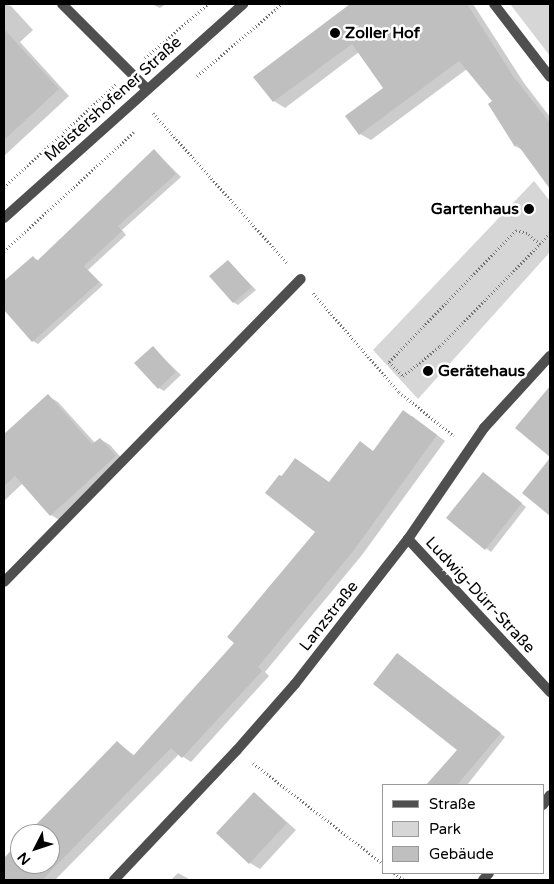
<!DOCTYPE html>
<html>
<head>
<meta charset="utf-8">
<style>
	body { margin:0 }
	#map { position:relative; width:554px; height:884px; overflow:hidden; background:#fff; font-family:"Varela Round",sans-serif }
	div>[style] { position:absolute }
	.green>* { inset:0; background:#d6d6d6 }
	.shadow>* { inset:0; background:#0003 }
	.building>* { inset:0; background:#bfbfbf }
	.path>* { height:3px; margin-top:-1.5px; transform-origin:0; background:repeating-linear-gradient(90deg,#717171 0 1px,transparent 0 3.5px) }
	.service>* { height:10px; margin:-5px; padding:0 5px; transform-origin:5px; border-radius:5px; background:#4f4f4f }
	.minor>* { height:10px; margin:-5px; padding:0 5px; transform-origin:5px; border-radius:5px; background:#4f4f4f }
	.tertiary>* { height:10px; margin:-5px; padding:0 5px; transform-origin:5px; border-radius:5px; background:#4f4f4f }
	.dots>* { width:14px; height:14px; translate:-50% -50%; box-sizing:border-box; border:2px solid #fff; border-radius:50% }
	span { translate:-50% -50%; white-space:nowrap; text-align:center; line-height:1.15; -webkit-text-stroke:5px #fff; paint-order:stroke }
	.poi-label { font-size:16px; color:#000; font-weight:700 }
	.left { translate:0 -50%; text-align:left }
	.right { translate:-100% -50%; text-align:right }
	.street-label { font-size:16px; color:#000 }
	.frame { position:absolute; inset:0; border:5px solid #000; pointer-events:none }
	.legend { position:absolute; left:382px; top:784px; width:162px; height:90px; box-sizing:border-box; background:#fff; border:1px solid #999; margin:0; padding:6px 9px; list-style:none; font-size:15px; color:#000 }
	.legend li { display:flex; align-items:center; gap:10px; height:25px }
	.legend b { width:25px; border:1px solid #999 }
	.north { position:absolute; left:10px; top:824px; width:50px; height:50px; box-sizing:border-box; background:#fff; border:1px solid #999; border-radius:50%; rotate:229deg; font-size:14px; font-weight:700; line-height:20px; text-align:center; color:#000 }
	.north::after { content:''; display:block; margin:auto; width:18px; height:22px; background:#000; clip-path:polygon(50% 0,100% 100%,50% 72%,0 100%) }
</style>
</head>
<body>
<div id="map">
	<div class="green">
		<i style="clip-path:polygon(510px 4px,550px 4px,550px 56px)"></i>
		<i style="clip-path:polygon(534px 181px,550px 201px,550px 252px,418px 399px,373px 350px)"></i>
	</div>
	<div class="shadow">
		<i style="clip-path:polygon(4px 4px,11px 6px,33px 30px,20px 42px,69px 96px,4px 156px)"></i>
		<i style="clip-path:polygon(152px 4px,166px 4px,160px 8px)"></i>
		<i style="clip-path:polygon(352px 4px,473px 4px,524px 83px,550px 117px,550px 184px,524px 151px,515px 146px,493px 101px,467px 69px,371px 140px,360px 134px,347px 116px,385px 88px,359px 52px,285px 108px,274px 101px,255px 78px)"></i>
		<i style="clip-path:polygon(154px 150px,181px 177px,122px 230px,126px 235px,88px 270px,103px 285px,38px 344px,33px 341px,4px 308px,4px 283px,33px 257px,39px 261px)"></i>
		<i style="clip-path:polygon(228px 261px,256px 290px,238px 305px,233px 302px)"></i>
		<i style="clip-path:polygon(153px 348px,181px 375px,164px 391px,159px 388px)"></i>
		<i style="clip-path:polygon(550px 391px,550px 455px,517px 428px)"></i>
		<i style="clip-path:polygon(48px 396px,58px 402px,95px 443px,100px 439px,110px 445px,125px 462px,61px 521px,51px 515px,23px 483px,4px 501px,4px 436px)"></i>
		<i style="clip-path:polygon(412px 416px,445px 441px,362px 555px,265px 672px,269px 676px,191px 762px,179px 754px,55px 880px,4px 880px,4px 860px,20px 843px,20px 864px,50px 864px,50px 834px,29px 834px,117px 742px,135px 756px,236px 642px,317px 532px,267px 493px,295px 460px,330px 483px,361px 443px,374px 452px)"></i>
		<i style="clip-path:polygon(488px 477px,526px 507px,491px 552px,448px 518px)"></i>
		<i style="clip-path:polygon(398px 654px,505px 737px,467px 785px,442px 785px,434px 778px,459px 750px)"></i>
		<i style="clip-path:polygon(254px 793px,296px 830px,260px 869px,250px 863px)"></i>
		<i style="clip-path:polygon(178px 873px,189px 879px,190px 880px,171px 880px)"></i>
	</div>
	<div class="building">
		<i style="clip-path:polygon(350px 4px,467px 4px,513px 76px,550px 123px,550px 189px,517px 144px,515px 147px,488px 104px,492px 101px,459px 61px,359px 135px,345px 116px,383px 88px,352px 44px,273px 102px,253px 77px)"></i>
		<i style="clip-path:polygon(4px 29px,59px 89px,4px 140px)"></i>
		<i style="clip-path:polygon(154px 149px,176px 174px,118px 226px,122px 231px,84px 266px,99px 282px,32px 342px,4px 310px,4px 281px,33px 256px,37px 261px)"></i>
		<i style="clip-path:polygon(228px 260px,252px 287px,233px 303px,209px 276px)"></i>
		<i style="clip-path:polygon(153px 346px,176px 372px,158px 389px,134px 363px)"></i>
		<i style="clip-path:polygon(550px 386px,550px 457px,515px 428px)"></i>
		<i style="clip-path:polygon(48px 394px,92px 444px,100px 438px,116px 456px,50px 516px,15px 476px,4px 486px,4px 434px)"></i>
		<i style="clip-path:polygon(403px 410px,437px 435px,354px 550px,258px 667px,262px 671px,182px 758px,171px 748px,42px 880px,4px 880px,4px 858px,20px 841px,20px 864px,50px 864px,50px 834px,27px 834px,117px 741px,133px 756px,234px 643px,227px 637px,315px 532px,265px 493px,279px 475px,282px 476px,295px 458px,329px 482px,360px 441px,373px 451px)"></i>
		<i style="clip-path:polygon(550px 458px,550px 516px,522px 493px)"></i>
		<i style="clip-path:polygon(483px 472px,522px 503px,485px 550px,446px 518px)"></i>
		<i style="clip-path:polygon(397px 653px,501px 733px,457px 785px,426px 785px,457px 750px,373px 684px)"></i>
		<i style="clip-path:polygon(254px 792px,287px 823px,249px 864px,216px 833px)"></i>
	</div>
	<div class="path">
		<i style="left:145px;top:58px;width:83px;rotate:-40.6deg"></i>
		<i style="left:197px;top:76px;width:111px;rotate:-40.3deg"></i>
		<i style="left:153px;top:113px;width:203px;rotate:48.2deg"></i>
		<i style="left:4px;top:187px;width:152px;rotate:-42.6deg"></i>
		<i style="left:540px;top:244px;width:17px;rotate:-140deg"></i>
		<i style="left:527px;top:233px;width:11px;rotate:-165deg"></i>
		<i style="left:516px;top:230px;width:183px;rotate:133.9deg"></i>
		<i style="left:389px;top:362px;width:20px;rotate:45deg"></i>
		<i style="left:403px;top:376px;width:48px;rotate:-39deg"></i>
		<i style="left:440px;top:346px;width:143px;rotate:-45.6deg"></i>
		<i style="left:540px;top:244px;width:15px;rotate:-48deg"></i>
		<i style="left:4px;top:251px;width:176px;rotate:-42.5deg"></i>
		<i style="left:313px;top:293px;width:131px;rotate:49deg"></i>
		<i style="left:399px;top:392px;width:70px;rotate:38.7deg"></i>
		<i style="left:253px;top:763px;width:165px;rotate:37.8deg"></i>
		<i style="left:394px;top:873px;width:12px;rotate:35deg"></i>
	</div>
	<div class="service">
		<i style="left:4px;top:582px;width:424px;rotate:-45.6deg"></i>
		<i style="left:543px;top:805px;width:12px;rotate:-55deg"></i>
		<i style="left:483px;top:880px;width:9px;rotate:-49deg"></i>
	</div>
	<div class="minor">
		<i style="left:62px;top:4px;width:119px;rotate:45deg"></i>
		<i style="left:494px;top:4px;width:92px;rotate:52.5deg"></i>
		<i style="left:408px;top:539px;width:209px;rotate:47.1deg"></i>
		<i style="left:114px;top:880px;width:179px;rotate:-46.6deg"></i>
		<i style="left:237px;top:750px;width:88px;rotate:-48.7deg"></i>
		<i style="left:295px;top:684px;width:184px;rotate:-52.1deg"></i>
		<i style="left:408px;top:539px;width:135px;rotate:-55.6deg"></i>
		<i style="left:484px;top:428px;width:98px;rotate:-47.5deg"></i>
	</div>
	<div class="tertiary">
		<i style="left:4px;top:218px;width:321px;rotate:-41.8deg"></i>
	</div>
	<div class="dots">
		<i style="left:335px;top:33px;background:#000"></i>
		<i style="left:529px;top:209px;background:#000"></i>
		<i style="left:428px;top:371px;background:#000"></i>
	</div>
	<div class="poi-label">
		<span class="left" style="left:345px;top:33px">Zoller Hof</span>
		<span class="right" style="left:519px;top:209px">Gartenhaus</span>
		<span class="left" style="left:438px;top:371px">Gerätehaus</span>
	</div>
	<div class="street-label">
		<span style="left:113px;top:99px;rotate:-42deg">Meistershofener Straße</span>
		<span style="left:480px;top:595px;rotate:47deg">Ludwig-Dürr-Straße</span>
		<span style="left:329px;top:616px;rotate:-52deg">Lanzstraße</span>
	</div>
	<div class="frame"></div>
	<ul class="legend">
	<li><b style="height:6px;background:#4f4f4f"></b>Straße</li>
	<li><b style="height:14px;background:#d6d6d6"></b>Park</li>
	<li><b style="height:14px;background:#bfbfbf"></b>Gebäude</li>
	</ul>
	<div class="north">N</div>
</div>
</body>
</html>
